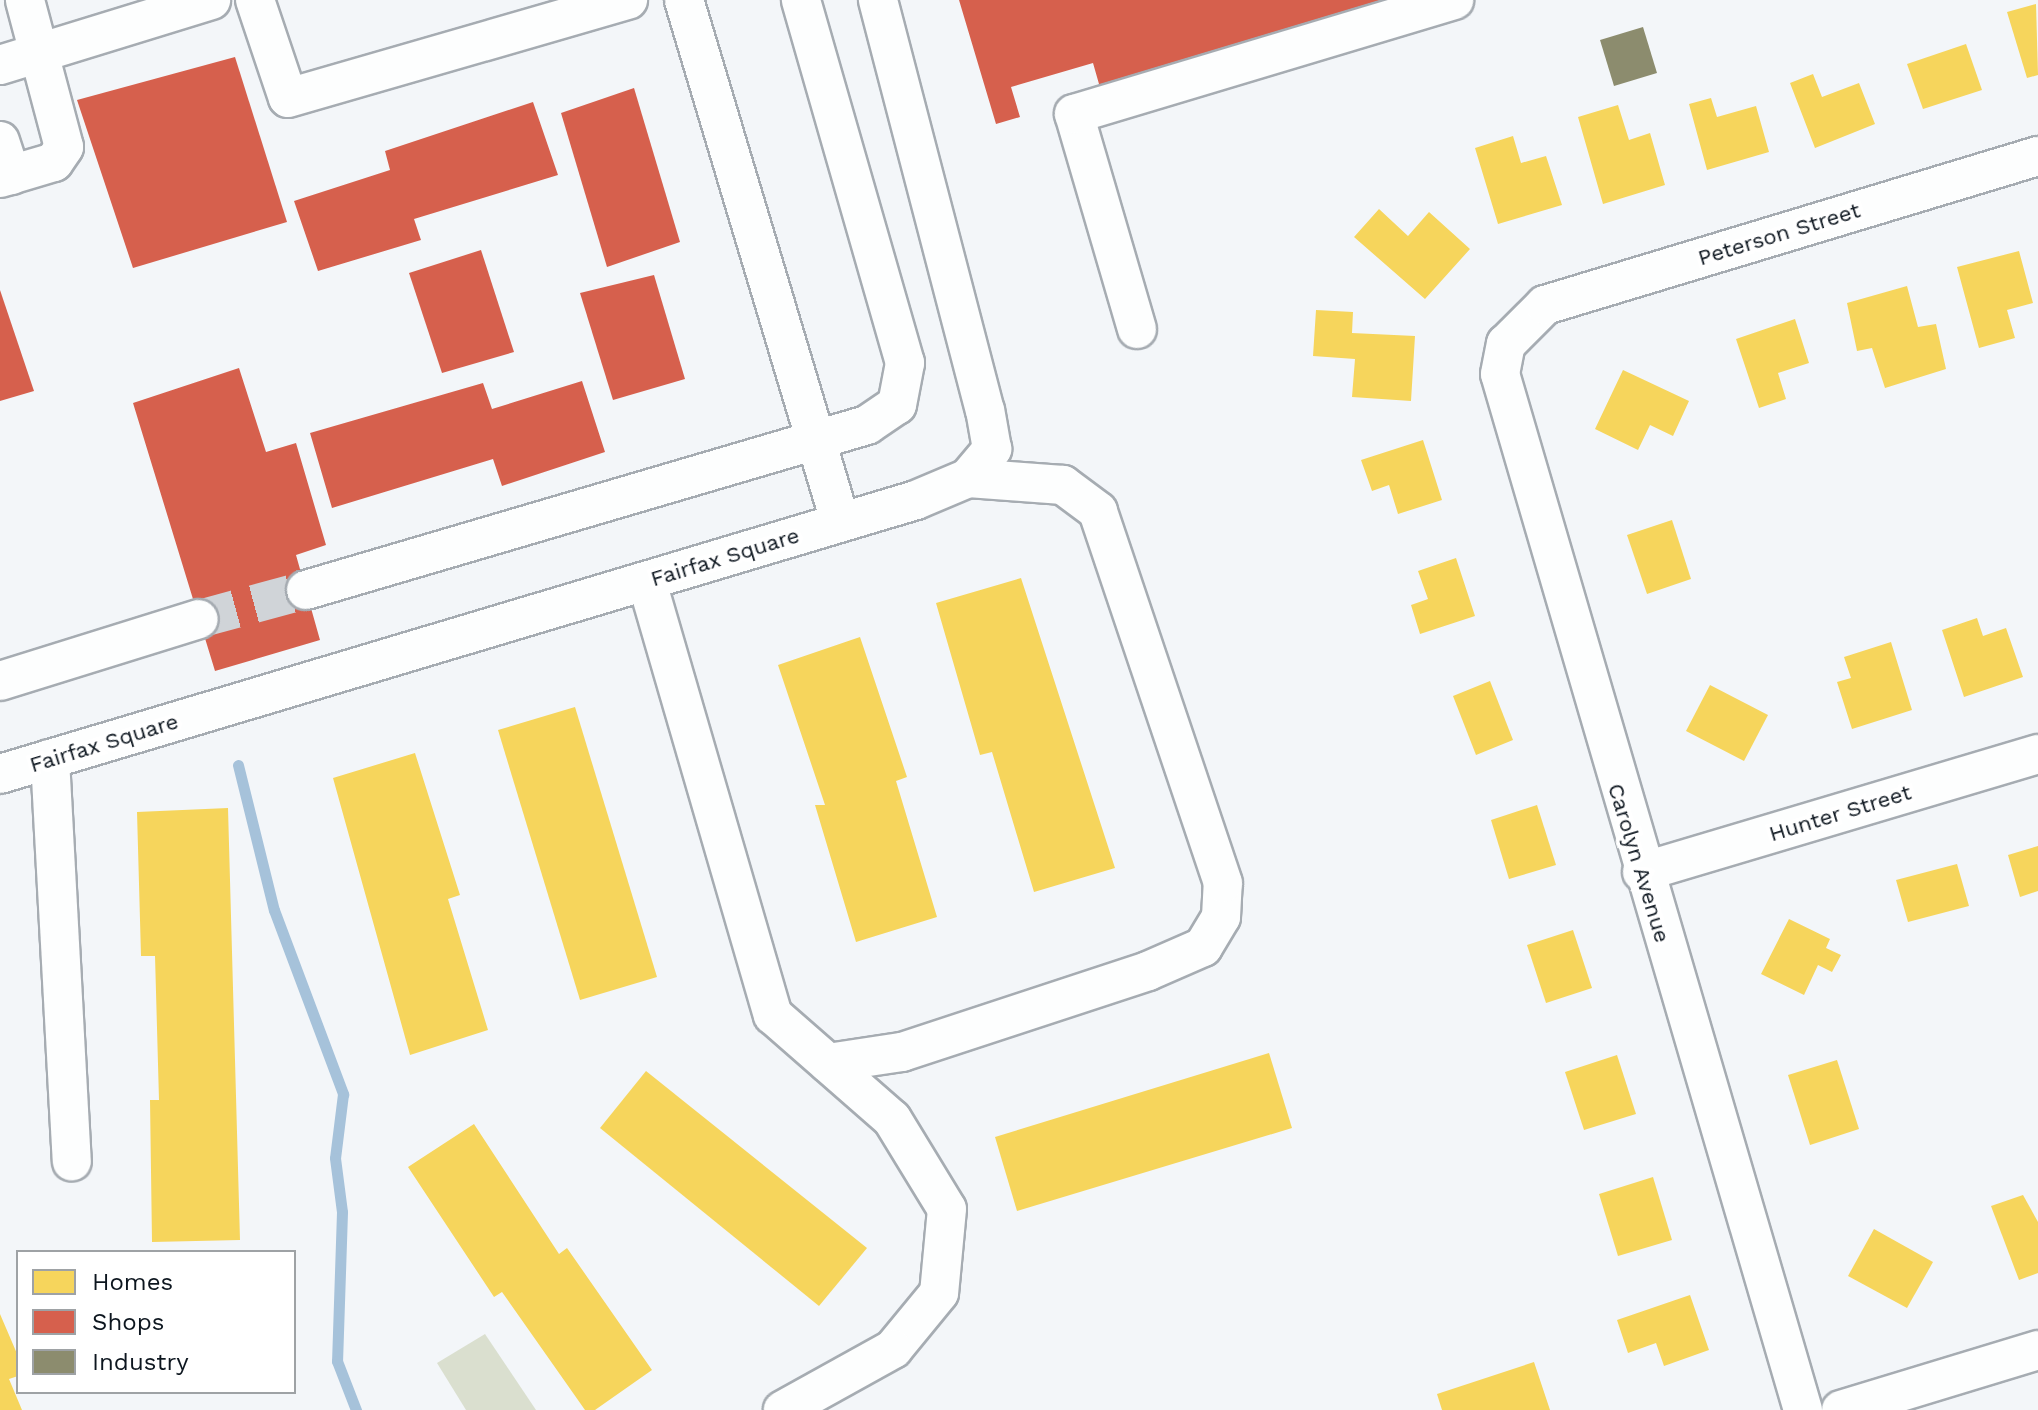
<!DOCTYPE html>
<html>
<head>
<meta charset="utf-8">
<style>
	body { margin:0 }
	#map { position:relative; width:2038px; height:1410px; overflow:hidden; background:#f3f6f9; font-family:"Work Sans",sans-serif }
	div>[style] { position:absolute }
	.green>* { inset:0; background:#dadfcf }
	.homes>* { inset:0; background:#f6d55c }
	.shops>* { inset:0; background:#d6604d }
	.industry>* { inset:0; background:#8c8c6e }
	.stream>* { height:11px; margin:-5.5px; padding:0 5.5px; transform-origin:5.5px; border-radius:5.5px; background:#a6c2da }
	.minor-tunnel>* { height:38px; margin-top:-19px; transform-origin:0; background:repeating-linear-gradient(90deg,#d0d4d8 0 38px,transparent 0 57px) }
	.roads { filter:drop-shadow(2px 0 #a6acb2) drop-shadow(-2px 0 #a6acb2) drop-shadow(0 2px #a6acb2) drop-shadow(0 -2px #a6acb2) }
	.minor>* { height:38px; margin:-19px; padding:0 19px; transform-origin:19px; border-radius:19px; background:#fdfefe }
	span { translate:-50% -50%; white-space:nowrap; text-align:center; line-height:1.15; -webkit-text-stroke:8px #fff; paint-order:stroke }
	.street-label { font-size:22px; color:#0d161f }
	.legend { position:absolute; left:16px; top:1250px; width:280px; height:144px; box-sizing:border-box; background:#fff; border:2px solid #9ea2a5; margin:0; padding:10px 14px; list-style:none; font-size:24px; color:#0d161f }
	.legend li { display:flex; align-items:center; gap:16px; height:40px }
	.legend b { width:40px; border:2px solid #9ea2a5 }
</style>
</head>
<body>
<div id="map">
	<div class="green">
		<i style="clip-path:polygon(485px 1334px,536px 1410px,466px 1410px,437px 1363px)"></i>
	</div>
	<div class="homes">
		<i style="clip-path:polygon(2036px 4px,2038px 75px,2027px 78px,2007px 12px)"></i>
		<i style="clip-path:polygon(1966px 44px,1982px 90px,1923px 109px,1907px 64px)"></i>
		<i style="clip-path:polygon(1813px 74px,1822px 97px,1859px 83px,1875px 124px,1815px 148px,1790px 83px)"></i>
		<i style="clip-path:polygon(1711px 98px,1717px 117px,1756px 106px,1769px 152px,1707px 170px,1689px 104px)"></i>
		<i style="clip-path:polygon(1618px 105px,1629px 140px,1650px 133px,1665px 185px,1603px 204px,1578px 117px)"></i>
		<i style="clip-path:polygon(1513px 136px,1521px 163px,1546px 156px,1562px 205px,1498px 224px,1475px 148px)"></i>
		<i style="clip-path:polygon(1379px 209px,1408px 236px,1429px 212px,1470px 249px,1425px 299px,1354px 237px)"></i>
		<i style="clip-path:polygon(2019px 251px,2033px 303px,2007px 310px,2015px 338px,1979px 348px,1957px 267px)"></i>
		<i style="clip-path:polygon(1907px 286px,1918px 327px,1936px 324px,1946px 369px,1885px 388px,1872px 348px,1857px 351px,1847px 303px)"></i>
		<i style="clip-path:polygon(1316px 310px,1353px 312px,1352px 333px,1415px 336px,1411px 401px,1352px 397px,1355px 359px,1313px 356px)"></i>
		<i style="clip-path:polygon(1795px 319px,1809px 363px,1778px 373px,1786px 399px,1759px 408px,1736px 339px)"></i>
		<i style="clip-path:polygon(1623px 370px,1689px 401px,1673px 436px,1650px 425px,1638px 450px,1595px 429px)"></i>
		<i style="clip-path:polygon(1423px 440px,1442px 500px,1398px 514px,1389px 485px,1372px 491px,1361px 460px)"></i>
		<i style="clip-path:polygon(1672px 520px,1691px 579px,1647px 594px,1627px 535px)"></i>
		<i style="clip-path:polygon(1456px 558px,1475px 616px,1420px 634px,1411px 605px,1428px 599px,1418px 571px)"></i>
		<i style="clip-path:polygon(1021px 578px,1115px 868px,1034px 892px,992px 752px,980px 755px,936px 603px)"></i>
		<i style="clip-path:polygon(1977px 618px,1983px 636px,2006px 628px,2023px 677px,1964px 697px,1942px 630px)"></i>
		<i style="clip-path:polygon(860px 637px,907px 777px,896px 781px,937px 917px,856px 942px,815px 805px,825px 805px,778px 665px)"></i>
		<i style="clip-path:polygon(1891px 642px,1912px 710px,1852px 729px,1837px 682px,1851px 678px,1844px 657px)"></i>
		<i style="clip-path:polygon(1490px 681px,1513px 740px,1476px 755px,1453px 696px)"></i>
		<i style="clip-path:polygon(1710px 685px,1768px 715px,1744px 761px,1686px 731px)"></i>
		<i style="clip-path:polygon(575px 707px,657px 977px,580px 1000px,498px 730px)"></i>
		<i style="clip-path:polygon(415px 753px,460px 895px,448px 899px,488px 1030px,410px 1055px,333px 778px)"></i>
		<i style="clip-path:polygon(1537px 805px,1556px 865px,1509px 879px,1491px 820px)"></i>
		<i style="clip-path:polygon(228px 808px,240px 1240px,152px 1242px,150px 1100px,159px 1100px,155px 956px,141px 956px,137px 812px)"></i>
		<i style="clip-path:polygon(2038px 846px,2038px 891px,2020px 897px,2008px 855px)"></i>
		<i style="clip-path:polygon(1957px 864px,1969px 906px,1908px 922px,1896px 880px)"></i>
		<i style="clip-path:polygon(1789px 919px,1830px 939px,1826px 948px,1841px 955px,1832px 972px,1818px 965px,1804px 995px,1761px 974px)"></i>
		<i style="clip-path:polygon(1573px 930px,1592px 988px,1546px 1003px,1527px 945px)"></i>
		<i style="clip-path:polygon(1269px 1053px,1292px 1128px,1017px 1211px,995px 1137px)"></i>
		<i style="clip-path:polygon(1617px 1055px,1636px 1114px,1584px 1130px,1565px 1072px)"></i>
		<i style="clip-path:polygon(1837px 1060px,1859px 1129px,1810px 1145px,1788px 1075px)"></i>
		<i style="clip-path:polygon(646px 1071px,867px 1248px,819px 1306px,600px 1128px)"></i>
		<i style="clip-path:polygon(474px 1124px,559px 1254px,567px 1248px,652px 1370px,595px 1410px,585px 1410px,502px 1292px,494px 1297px,408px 1167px)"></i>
		<i style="clip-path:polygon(1653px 1177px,1672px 1240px,1618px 1256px,1599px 1194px)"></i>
		<i style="clip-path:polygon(2023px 1195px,2038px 1222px,2038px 1273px,2019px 1280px,1991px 1206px)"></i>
		<i style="clip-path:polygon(1874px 1229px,1933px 1262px,1907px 1308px,1848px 1276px)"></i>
		<i style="clip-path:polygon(1690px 1295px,1709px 1350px,1664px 1366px,1656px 1343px,1628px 1353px,1617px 1320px)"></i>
		<i style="clip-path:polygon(0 1314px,18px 1356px,18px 1376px,9px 1379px,22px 1410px,0 1410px)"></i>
		<i style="clip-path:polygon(1534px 1362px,1550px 1410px,1442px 1410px,1437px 1394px)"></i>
	</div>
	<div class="shops">
		<i style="clip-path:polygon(959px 0,1408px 0,1101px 91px,1093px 63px,1011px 87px,1020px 117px,996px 124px)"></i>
		<i style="clip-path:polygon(235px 57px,287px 222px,133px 268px,77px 100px)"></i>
		<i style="clip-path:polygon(634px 88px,680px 242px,607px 267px,561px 113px)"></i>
		<i style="clip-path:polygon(533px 102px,558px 175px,414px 219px,421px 240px,318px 271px,294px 201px,390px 170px,385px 151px)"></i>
		<i style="clip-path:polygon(481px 250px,514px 352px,442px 373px,409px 273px)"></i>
		<i style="clip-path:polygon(654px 275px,685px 379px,613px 400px,580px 293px)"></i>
		<i style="clip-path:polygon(0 290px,34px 391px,0 401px)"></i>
		<i style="clip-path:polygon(239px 368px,266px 452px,296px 443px,326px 545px,296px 555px,320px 640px,215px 671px,133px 403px)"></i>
		<i style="clip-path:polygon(582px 381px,605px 452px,502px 486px,493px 459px,332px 508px,310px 433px,483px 383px,492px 409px)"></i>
	</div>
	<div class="industry">
		<i style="clip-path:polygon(1643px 27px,1657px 73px,1614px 86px,1600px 40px)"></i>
	</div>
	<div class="stream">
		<i style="left:238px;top:765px;width:149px;rotate:76.1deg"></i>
		<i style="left:274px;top:910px;width:197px;rotate:69.4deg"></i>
		<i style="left:343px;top:1094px;width:64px;rotate:97.1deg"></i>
		<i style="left:335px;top:1158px;width:54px;rotate:82.6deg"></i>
		<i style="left:342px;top:1212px;width:149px;rotate:91.9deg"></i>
		<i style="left:337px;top:1361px;width:53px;rotate:68.8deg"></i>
	</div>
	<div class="minor-tunnel">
		<i style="left:199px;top:619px;width:111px;rotate:-15.2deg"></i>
	</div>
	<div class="roads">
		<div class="minor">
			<i style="left:255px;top:0;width:103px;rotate:71.4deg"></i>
			<i style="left:288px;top:98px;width:354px;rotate:-16.1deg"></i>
			<i style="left:684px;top:0;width:544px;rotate:73.33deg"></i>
			<i style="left:0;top:65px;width:221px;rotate:-17.1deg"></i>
			<i style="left:0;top:141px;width:36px;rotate:72deg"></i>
			<i style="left:0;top:178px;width:56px;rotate:-16.5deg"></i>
			<i style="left:54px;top:162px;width:18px;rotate:-56deg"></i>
			<i style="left:64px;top:147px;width:152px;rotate:-104.9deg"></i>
			<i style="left:1137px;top:329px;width:224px;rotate:-106.3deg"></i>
			<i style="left:1074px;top:114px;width:397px;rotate:-16.7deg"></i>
			<i style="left:647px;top:582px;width:451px;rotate:73.8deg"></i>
			<i style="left:773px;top:1015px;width:158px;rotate:41.2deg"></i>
			<i style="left:892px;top:1119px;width:105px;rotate:58.6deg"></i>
			<i style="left:947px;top:1209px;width:84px;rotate:95.4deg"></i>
			<i style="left:939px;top:1293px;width:72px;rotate:129.4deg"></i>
			<i style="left:893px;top:1349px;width:126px;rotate:151deg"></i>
			<i style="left:306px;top:590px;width:585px;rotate:-16.39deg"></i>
			<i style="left:867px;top:425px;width:36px;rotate:-34deg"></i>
			<i style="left:897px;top:405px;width:43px;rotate:-79.2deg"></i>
			<i style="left:905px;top:363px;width:378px;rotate:-106deg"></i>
			<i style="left:0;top:681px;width:208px;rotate:-17.3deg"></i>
			<i style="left:50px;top:759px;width:403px;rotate:86.9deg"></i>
			<i style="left:0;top:774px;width:956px;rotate:-16.65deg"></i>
			<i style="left:916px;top:500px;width:56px;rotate:-22.9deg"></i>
			<i style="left:968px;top:478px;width:38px;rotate:-50deg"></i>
			<i style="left:992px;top:449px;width:39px;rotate:-100deg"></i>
			<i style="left:985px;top:411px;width:425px;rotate:-104.6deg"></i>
			<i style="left:1642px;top:872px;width:413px;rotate:-16.6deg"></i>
			<i style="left:828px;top:1063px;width:75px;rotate:-8.5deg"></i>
			<i style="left:902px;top:1052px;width:259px;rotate:-18.2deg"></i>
			<i style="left:1148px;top:971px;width:60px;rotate:-23.6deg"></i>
			<i style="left:1203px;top:947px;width:35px;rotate:-59deg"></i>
			<i style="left:1221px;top:917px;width:34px;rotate:-87deg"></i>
			<i style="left:1223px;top:883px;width:392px;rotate:-108.6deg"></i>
			<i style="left:1098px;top:511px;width:44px;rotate:-143.4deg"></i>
			<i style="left:1063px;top:485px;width:95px;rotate:-175.8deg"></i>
			<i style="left:1803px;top:1410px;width:1079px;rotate:-106.3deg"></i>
			<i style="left:1500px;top:374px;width:31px;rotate:-79deg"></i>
			<i style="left:1506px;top:344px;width:55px;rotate:-45deg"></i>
			<i style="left:1545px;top:305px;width:515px;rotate:-16.82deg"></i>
			<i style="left:1841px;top:1410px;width:206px;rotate:-16.9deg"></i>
		</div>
	</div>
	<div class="street-label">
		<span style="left:1779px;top:234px;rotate:-17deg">Peterson Street</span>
		<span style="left:725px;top:557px;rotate:-17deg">Fairfax Square</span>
		<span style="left:104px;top:743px;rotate:-17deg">Fairfax Square</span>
		<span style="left:1840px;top:813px;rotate:-17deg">Hunter Street</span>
		<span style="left:1639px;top:863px;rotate:73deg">Carolyn Avenue</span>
	</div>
	<ul class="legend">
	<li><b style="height:22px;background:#f6d55c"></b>Homes</li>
	<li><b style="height:22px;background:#d6604d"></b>Shops</li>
	<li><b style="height:22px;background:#8c8c6e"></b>Industry</li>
	</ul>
</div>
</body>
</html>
